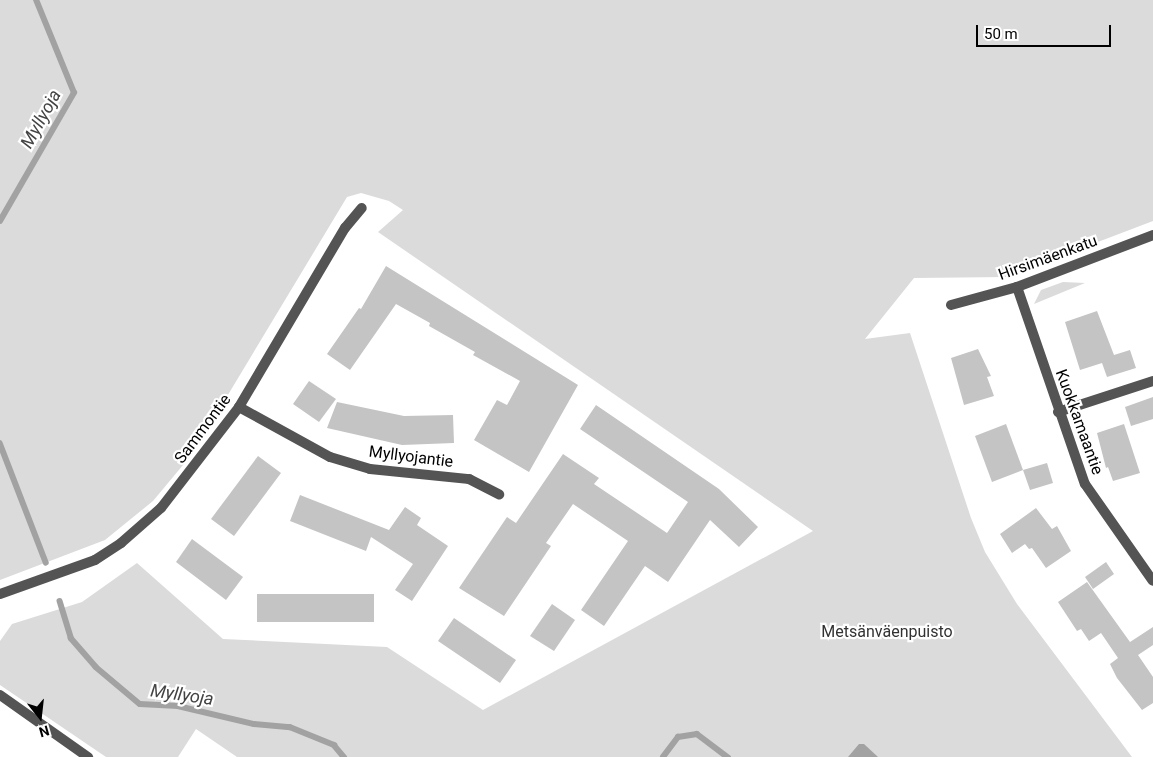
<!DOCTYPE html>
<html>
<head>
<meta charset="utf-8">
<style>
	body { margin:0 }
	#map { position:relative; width:1153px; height:757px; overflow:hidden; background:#fff; font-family:Roboto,sans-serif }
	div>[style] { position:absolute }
	.green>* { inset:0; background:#dbdbdb }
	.water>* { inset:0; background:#a2a2a2 }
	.stream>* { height:5.5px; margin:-2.75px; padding:0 2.75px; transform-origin:2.75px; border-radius:2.75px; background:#a2a2a2 }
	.building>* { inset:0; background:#c4c4c4 }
	.street>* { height:10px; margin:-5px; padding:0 5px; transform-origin:5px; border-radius:5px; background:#545454 }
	span { translate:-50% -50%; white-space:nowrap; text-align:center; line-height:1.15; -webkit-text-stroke:4.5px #fff; paint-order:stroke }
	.street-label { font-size:16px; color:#000 }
	.park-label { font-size:16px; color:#323232 }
	.water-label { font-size:18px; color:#434343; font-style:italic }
	.north { position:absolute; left:15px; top:692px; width:50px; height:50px; -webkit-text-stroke:4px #fff; paint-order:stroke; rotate:164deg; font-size:14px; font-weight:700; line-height:20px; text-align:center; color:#000 }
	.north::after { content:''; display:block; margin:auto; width:18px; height:22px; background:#000; clip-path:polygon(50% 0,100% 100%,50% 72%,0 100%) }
	.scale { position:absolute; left:976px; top:25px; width:135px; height:22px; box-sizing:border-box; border:2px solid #000; border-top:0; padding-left:6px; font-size:15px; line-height:18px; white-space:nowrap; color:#000; -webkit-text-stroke:4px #fff; paint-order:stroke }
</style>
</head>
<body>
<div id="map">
	<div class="green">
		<i style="clip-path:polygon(0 0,1153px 0,1153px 221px,1006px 277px,914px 278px,865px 339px,910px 333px,971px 518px,985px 552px,1017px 604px,1132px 757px,237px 757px,196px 729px,178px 757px,106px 757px,0 685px,0 641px,12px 624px,82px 602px,137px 563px,223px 639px,387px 647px,483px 710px,813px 531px,378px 232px,403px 210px,389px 201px,361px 193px,347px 197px,193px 453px,153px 501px,105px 540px,0 580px)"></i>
		<i style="clip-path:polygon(1063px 282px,1085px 283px,1034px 304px,1041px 290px)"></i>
	</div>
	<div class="water">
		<i style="clip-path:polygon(859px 744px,864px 744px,878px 757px,848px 757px)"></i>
	</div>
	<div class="stream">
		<i style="left:0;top:221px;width:148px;rotate:-60deg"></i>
		<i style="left:74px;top:93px;width:100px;rotate:-112.2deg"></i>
		<i style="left:0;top:443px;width:128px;rotate:68.9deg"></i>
		<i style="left:60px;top:601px;width:39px;rotate:73deg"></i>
		<i style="left:71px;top:638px;width:38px;rotate:49deg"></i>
		<i style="left:96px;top:667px;width:57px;rotate:40.1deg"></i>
		<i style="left:140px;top:704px;width:38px;rotate:3deg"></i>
		<i style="left:178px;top:706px;width:78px;rotate:13.3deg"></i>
		<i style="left:254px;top:724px;width:36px;rotate:5deg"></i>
		<i style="left:290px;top:727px;width:48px;rotate:22.2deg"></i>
		<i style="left:334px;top:745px;width:16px;rotate:50deg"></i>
		<i style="left:663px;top:757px;width:25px;rotate:-53deg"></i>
		<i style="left:678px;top:737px;width:19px;rotate:-9deg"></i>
		<i style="left:697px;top:734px;width:39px;rotate:37deg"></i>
	</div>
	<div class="building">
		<i style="clip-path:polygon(386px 266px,578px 385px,529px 472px,474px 440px,497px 400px,507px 405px,520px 381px,473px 355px,475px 352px,429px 326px,430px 323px,396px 304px,350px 370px,327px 354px,359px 308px,361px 309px)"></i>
		<i style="clip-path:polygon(1097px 311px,1114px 355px,1130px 350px,1136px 368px,1107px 377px,1102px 363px,1080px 370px,1065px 322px)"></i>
		<i style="clip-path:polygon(978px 349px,991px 376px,987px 377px,994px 396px,964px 405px,951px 358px)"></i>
		<i style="clip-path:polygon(309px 381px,336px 399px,319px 422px,293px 404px)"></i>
		<i style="clip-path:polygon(1153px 397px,1153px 419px,1131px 426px,1125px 407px)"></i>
		<i style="clip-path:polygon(337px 402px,404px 416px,453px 415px,454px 443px,402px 445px,327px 428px)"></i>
		<i style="clip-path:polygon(596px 405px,719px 489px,758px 527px,739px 547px,710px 520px,668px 582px,645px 566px,604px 626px,581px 610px,628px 541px,573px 504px,546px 543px,551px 546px,504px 616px,459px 588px,507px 517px,516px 523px,563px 454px,599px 478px,594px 484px,667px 533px,688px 502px,580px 429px)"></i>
		<i style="clip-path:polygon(1006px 424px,1023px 470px,992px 482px,975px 436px)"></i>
		<i style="clip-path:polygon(1124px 424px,1140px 473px,1113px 481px,1108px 467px,1106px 468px,1097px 433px)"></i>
		<i style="clip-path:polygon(258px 456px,281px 473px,234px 536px,211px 519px)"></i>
		<i style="clip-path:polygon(1047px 463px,1053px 483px,1030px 490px,1023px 470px)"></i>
		<i style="clip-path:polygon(300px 495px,389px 530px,405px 507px,421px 518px,417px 525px,448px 546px,412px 601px,395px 590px,413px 564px,371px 537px,366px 551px,290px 521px)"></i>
		<i style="clip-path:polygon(1036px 508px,1052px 529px,1057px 526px,1071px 551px,1046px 568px,1032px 548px,1029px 549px,1025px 544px,1012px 553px,1000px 534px)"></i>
		<i style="clip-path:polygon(192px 539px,243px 577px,226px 600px,176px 562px)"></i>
		<i style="clip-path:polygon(1106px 562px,1114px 574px,1093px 589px,1085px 577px)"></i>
		<i style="clip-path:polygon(1087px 582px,1130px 642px,1153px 627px,1153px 645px,1138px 655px,1153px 677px,1153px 703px,1142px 710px,1117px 678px,1110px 664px,1118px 658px,1101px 633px,1089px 641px,1081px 629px,1077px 631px,1058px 602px)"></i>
		<i style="clip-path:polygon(257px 594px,374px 594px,374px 622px,257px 622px)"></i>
		<i style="clip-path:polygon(552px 604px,575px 620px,554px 651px,530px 636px)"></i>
		<i style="clip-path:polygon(454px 618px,516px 660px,500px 683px,438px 641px)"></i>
	</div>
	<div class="street">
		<i style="left:1017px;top:287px;width:208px;rotate:71deg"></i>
		<i style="left:1085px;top:484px;width:118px;rotate:55deg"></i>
		<i style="left:951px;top:305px;width:68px;rotate:-15.3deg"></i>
		<i style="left:1017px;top:287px;width:146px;rotate:-20.9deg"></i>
		<i style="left:239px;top:407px;width:104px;rotate:28.8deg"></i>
		<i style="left:330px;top:457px;width:42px;rotate:16.7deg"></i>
		<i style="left:370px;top:469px;width:100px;rotate:5.8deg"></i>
		<i style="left:469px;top:479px;width:34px;rotate:27deg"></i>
		<i style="left:1058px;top:412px;width:100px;rotate:-18.1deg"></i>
		<i style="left:0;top:594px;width:101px;rotate:-19.7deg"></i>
		<i style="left:95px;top:560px;width:31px;rotate:-33deg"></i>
		<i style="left:121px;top:543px;width:53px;rotate:-41.2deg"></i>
		<i style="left:161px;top:508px;width:128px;rotate:-52.3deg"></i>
		<i style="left:239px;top:407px;width:208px;rotate:-59.4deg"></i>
		<i style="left:345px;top:228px;width:26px;rotate:-50deg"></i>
		<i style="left:0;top:695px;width:108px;rotate:35.2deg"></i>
	</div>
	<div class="street-label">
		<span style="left:1048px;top:258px;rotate:-20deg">Hirsimäenkatu</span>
		<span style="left:1079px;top:422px;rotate:70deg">Kuokkamaantie</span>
		<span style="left:203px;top:429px;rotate:-53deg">Sammontie</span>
		<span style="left:411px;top:457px;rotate:7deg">Myllyojantie</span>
	</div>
	<div class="park-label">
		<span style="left:887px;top:632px">Metsänväenpuisto</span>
	</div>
	<div class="water-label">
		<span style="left:41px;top:119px;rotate:-61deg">Myllyoja</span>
		<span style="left:182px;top:695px;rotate:8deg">Myllyoja</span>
	</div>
	<div class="north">N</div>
	<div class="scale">50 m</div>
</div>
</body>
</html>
